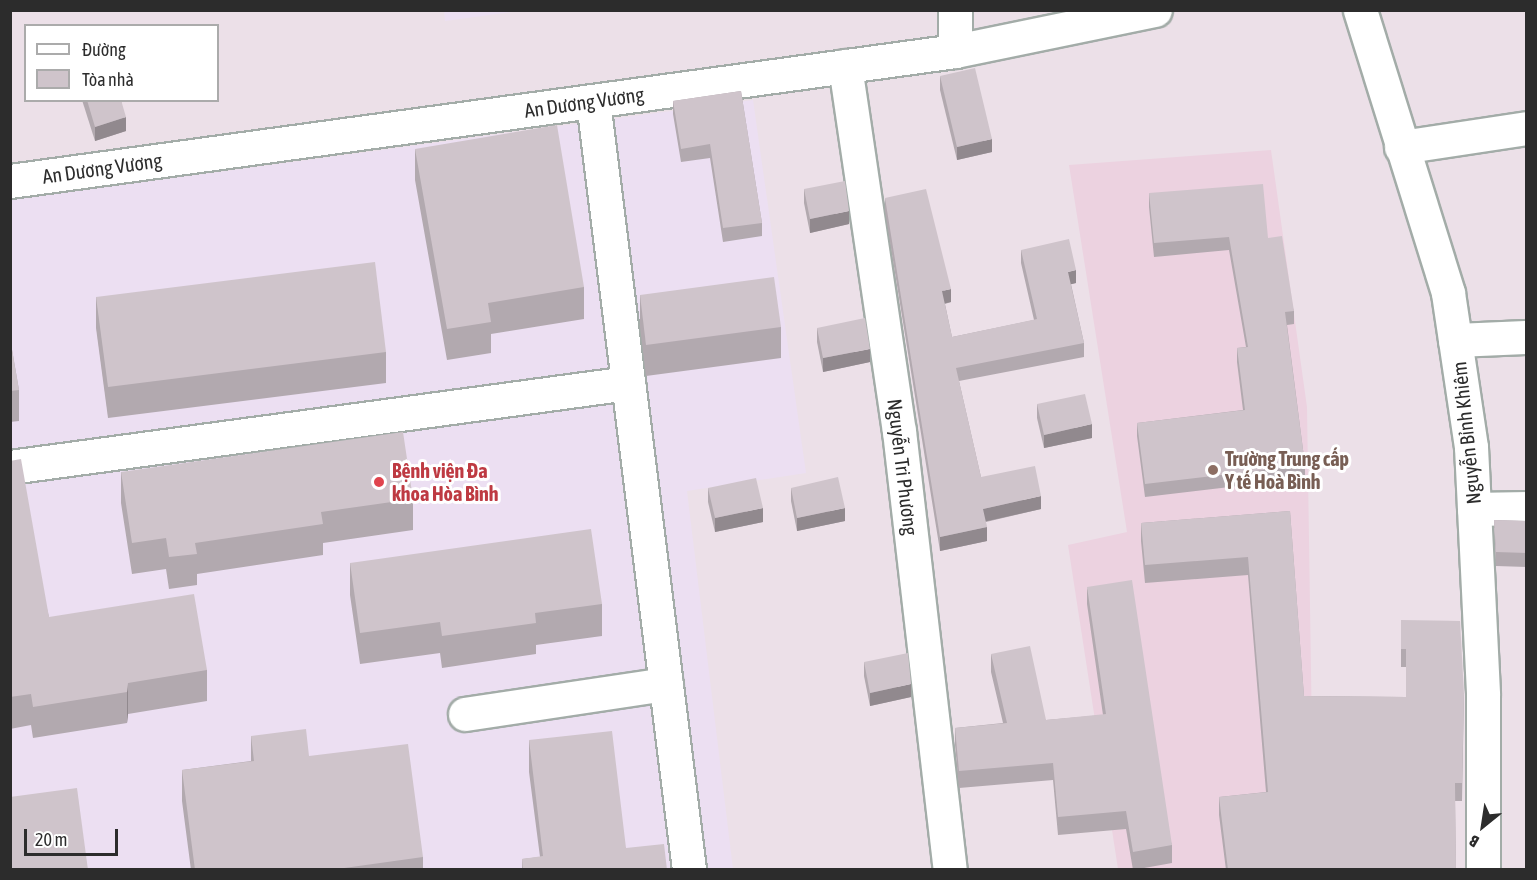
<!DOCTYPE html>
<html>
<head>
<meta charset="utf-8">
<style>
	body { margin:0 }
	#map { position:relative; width:1537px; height:880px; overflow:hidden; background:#ece0e8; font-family:"Asap Condensed",sans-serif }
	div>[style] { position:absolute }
	.education>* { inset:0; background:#ecd2e0 }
	.medical>* { inset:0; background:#ecdff2 }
	.roads { filter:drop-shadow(2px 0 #a3aca8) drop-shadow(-2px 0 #a3aca8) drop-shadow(0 2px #a3aca8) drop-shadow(0 -2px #a3aca8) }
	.minor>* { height:33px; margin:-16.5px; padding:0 16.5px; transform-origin:16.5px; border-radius:16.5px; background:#fff }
	.wall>* { inset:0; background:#b2a9af }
	.shaded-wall>* { inset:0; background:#91898e }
	.building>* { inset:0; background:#cfc4cb }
	.dots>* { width:16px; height:16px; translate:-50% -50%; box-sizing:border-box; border:3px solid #fff; border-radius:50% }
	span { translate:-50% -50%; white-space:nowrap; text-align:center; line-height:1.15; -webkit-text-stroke:6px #fff; paint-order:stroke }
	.street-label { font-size:20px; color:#2c2c2c }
	.education-label { font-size:20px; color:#785e54; font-weight:700 }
	.left { translate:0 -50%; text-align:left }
	.health-label { font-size:20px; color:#be3a42; font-weight:700 }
	.frame { position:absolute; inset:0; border:12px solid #2c2c2c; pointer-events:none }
	.legend { position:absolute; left:24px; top:24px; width:195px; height:78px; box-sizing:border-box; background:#fff; border:2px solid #ababab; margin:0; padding:8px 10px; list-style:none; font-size:18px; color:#2c2c2c }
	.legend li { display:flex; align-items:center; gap:12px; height:30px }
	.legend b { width:30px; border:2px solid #ababab }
	.north { position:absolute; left:1453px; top:796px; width:60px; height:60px; -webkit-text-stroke:4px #fff; paint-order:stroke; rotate:210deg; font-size:16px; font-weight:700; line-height:24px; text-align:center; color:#2c2c2c }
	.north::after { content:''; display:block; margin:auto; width:21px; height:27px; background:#2c2c2c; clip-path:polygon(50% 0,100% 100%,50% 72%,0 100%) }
	.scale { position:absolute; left:24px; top:829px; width:94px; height:27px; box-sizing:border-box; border:3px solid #2c2c2c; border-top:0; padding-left:8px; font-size:18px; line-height:21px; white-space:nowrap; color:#2c2c2c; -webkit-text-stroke:4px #fff; paint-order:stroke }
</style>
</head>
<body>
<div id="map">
	<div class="education">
		<i style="clip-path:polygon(1271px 150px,1307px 407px,1313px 803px,1310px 869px,1118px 869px,1068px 545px,1127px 532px,1069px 165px)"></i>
	</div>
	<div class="medical">
		<i style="clip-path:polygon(444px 10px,520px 10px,520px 11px,445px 21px)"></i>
		<i style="clip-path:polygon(753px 100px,806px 473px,687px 491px,733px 869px,11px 869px,10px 200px)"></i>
	</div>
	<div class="roads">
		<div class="minor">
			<i style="left:955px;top:10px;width:41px;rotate:90deg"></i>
			<i style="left:1360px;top:10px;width:296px;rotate:72.7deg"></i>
			<i style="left:1448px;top:293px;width:156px;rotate:81.5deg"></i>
			<i style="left:1471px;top:447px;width:248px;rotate:87.2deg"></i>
			<i style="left:1483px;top:695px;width:175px;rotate:90deg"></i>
			<i style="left:845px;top:66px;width:369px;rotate:81.6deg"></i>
			<i style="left:899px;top:431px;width:442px;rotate:83.4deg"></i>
			<i style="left:593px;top:101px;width:775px;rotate:82.88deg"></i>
			<i style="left:1401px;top:147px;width:126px;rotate:-8.6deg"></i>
			<i style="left:10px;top:181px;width:954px;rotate:-7.83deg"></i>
			<i style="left:955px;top:51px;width:204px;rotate:-11.6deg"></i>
			<i style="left:1455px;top:340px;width:71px;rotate:-2.4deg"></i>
			<i style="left:10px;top:467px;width:624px;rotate:-7.74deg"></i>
			<i style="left:1474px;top:509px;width:52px;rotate:-1.1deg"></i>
			<i style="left:465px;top:714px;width:203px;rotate:-8.5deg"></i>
		</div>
	</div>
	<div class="wall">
		<i style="clip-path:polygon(940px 76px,992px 152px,957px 160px,940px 90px)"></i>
		<i style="clip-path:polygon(741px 91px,762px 223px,762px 236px,723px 242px,710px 158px,681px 162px,673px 114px,673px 101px)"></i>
		<i style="clip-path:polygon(82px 100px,121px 100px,126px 131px,95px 141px)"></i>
		<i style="clip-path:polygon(415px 149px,584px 287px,584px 319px,491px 334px,491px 353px,447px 360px,415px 180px)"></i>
		<i style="clip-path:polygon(804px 189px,849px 224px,810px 233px,804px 203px)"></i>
		<i style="clip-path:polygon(1149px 193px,1268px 238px,1294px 311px,1294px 324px,1287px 325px,1305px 465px,1305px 478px,1145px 497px,1137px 436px,1137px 423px,1243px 410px,1237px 362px,1237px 348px,1246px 347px,1229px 250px,1154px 257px,1149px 207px)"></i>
		<i style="clip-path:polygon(885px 198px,951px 302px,945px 304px,952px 337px,1034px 320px,1021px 263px,1021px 250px,1076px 283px,1071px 284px,1084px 343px,1084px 357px,959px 381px,981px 477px,1041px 509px,986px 522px,987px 541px,940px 551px,885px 211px)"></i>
		<i style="clip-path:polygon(640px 295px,781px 327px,781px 358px,646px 376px,640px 327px)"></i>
		<i style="clip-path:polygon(96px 297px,386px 352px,386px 383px,108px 418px,96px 328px)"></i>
		<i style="clip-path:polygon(817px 328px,870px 362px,823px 372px,817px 342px)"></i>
		<i style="clip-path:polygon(10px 338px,19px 390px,19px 421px,10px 422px)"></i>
		<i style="clip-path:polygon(1037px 404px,1092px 438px,1044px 448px,1037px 418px)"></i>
		<i style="clip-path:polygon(10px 461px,49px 617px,207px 670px,207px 701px,128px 714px,127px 723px,33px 738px,31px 725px,10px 729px)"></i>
		<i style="clip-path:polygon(121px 472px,413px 499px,413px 530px,323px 543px,323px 555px,197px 574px,197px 585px,169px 589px,166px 569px,132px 574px,121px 503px)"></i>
		<i style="clip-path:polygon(708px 488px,763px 522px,715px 532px,708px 502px)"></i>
		<i style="clip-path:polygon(791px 488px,845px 521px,797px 531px,791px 501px)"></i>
		<i style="clip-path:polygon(1290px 511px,1304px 696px,1406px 697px,1406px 667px,1401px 667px,1401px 620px,1464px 694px,1462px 801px,1455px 801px,1456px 870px,1226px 870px,1219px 815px,1219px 797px,1266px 792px,1248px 575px,1145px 583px,1141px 541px,1141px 523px)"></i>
		<i style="clip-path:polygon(1494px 520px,1527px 521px,1527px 567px,1496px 566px)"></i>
		<i style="clip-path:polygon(350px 563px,602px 604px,602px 636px,536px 645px,536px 654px,442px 668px,440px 653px,360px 664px,350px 595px)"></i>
		<i style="clip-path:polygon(1087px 587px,1172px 845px,1172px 863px,1133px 870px,1126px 829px,1058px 835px,1053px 780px,959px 788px,955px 745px,955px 728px,1003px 723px,991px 672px,991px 654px,1046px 720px,1103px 715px,1087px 604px)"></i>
		<i style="clip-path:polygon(864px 662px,911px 697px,870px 706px,864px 676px)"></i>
		<i style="clip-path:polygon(251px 736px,309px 756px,423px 857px,423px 870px,191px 870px,182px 801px,182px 770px,251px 761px)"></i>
		<i style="clip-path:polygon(529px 740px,626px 848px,667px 870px,522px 870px,522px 859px,540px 857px,529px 772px)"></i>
	</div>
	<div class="shaded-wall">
		<i style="clip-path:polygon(126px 117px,126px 131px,95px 141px,95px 127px)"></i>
		<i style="clip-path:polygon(992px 139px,992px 152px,957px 160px,957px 147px)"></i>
		<i style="clip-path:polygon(849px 211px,849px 224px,810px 233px,810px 219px)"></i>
		<i style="clip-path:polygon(1076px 270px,1076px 283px,1068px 285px,1068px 272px)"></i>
		<i style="clip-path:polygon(951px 289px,951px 302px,942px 304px,942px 291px)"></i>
		<i style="clip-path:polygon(870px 349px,870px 362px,823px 372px,823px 358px)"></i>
		<i style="clip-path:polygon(1092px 424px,1092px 438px,1044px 448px,1044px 435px)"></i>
		<i style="clip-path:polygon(1041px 496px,1041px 509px,983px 522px,983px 509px)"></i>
		<i style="clip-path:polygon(763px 508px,763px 522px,715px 532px,715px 518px)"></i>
		<i style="clip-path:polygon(845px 508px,845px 521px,797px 531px,797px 518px)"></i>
		<i style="clip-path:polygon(987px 527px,987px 541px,940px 551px,940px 537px)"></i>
		<i style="clip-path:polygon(128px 683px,128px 714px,127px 723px,127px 692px)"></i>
		<i style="clip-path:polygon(911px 684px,911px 697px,870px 706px,870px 693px)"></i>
	</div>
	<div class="building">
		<i style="clip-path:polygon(975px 68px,992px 139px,957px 147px,940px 76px)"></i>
		<i style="clip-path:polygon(741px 91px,762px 223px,723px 228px,710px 144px,681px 149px,673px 101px)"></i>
		<i style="clip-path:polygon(87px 100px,121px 100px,126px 117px,95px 127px)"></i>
		<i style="clip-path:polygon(557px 125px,584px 287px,488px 303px,491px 322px,447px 329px,415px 149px)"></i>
		<i style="clip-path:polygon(845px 181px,849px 211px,810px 219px,804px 189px)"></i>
		<i style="clip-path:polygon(1263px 184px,1268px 238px,1282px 236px,1294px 311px,1285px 312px,1305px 465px,1145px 484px,1137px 423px,1245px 410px,1237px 348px,1248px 347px,1229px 237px,1154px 243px,1149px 193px)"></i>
		<i style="clip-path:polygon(926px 189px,951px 289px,942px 291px,952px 337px,1037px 319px,1021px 250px,1069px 239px,1076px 270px,1068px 272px,1084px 343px,956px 368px,981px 477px,1035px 466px,1041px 496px,983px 509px,987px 527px,940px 537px,885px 198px)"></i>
		<i style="clip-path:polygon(375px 262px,386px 352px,108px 387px,96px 297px)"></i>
		<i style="clip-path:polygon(774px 277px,781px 327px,646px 345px,640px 295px)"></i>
		<i style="clip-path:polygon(865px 318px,870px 349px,823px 358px,817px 328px)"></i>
		<i style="clip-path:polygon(10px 338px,19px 390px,10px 391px)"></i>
		<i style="clip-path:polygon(1085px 394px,1092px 424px,1044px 435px,1037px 404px)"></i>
		<i style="clip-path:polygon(403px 432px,413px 499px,321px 512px,323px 524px,195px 543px,197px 554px,169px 557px,166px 538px,132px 543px,121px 472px)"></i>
		<i style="clip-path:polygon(21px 459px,49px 617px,194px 594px,207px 670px,128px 683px,127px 692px,33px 707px,31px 694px,10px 697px,10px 461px)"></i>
		<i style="clip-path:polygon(838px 477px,845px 508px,797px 518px,791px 488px)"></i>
		<i style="clip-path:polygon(756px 478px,763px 508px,715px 518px,708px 488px)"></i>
		<i style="clip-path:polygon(1290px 511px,1304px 696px,1406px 697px,1406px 649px,1401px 649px,1401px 620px,1460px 621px,1464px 694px,1462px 783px,1455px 783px,1456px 870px,1228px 870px,1219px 797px,1268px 792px,1248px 557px,1145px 565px,1141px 523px)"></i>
		<i style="clip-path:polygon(1494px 520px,1527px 521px,1527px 553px,1496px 552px)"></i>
		<i style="clip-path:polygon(591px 529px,602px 604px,535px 613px,536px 623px,442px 636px,440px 622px,360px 633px,350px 563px)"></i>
		<i style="clip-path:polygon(1132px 580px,1172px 845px,1133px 852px,1126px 811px,1058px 817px,1053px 763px,959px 771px,955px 728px,1007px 723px,991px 654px,1030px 646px,1046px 720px,1106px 714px,1087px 587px)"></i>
		<i style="clip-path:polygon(908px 653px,911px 684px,870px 693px,864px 662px)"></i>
		<i style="clip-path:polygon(306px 729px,309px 756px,408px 744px,423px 857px,330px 870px,195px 870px,182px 770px,254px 761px,251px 736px)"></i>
		<i style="clip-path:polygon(612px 731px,626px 848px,664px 844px,667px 870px,523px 870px,522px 859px,543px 856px,529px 740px)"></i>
		<i style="clip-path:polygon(77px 788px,88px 870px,10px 870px,10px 797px)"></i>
	</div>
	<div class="dots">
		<i style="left:1213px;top:470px;background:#8d6e63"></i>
		<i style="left:379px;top:482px;background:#e0444e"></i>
	</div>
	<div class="street-label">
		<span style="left:584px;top:102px;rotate:-8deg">An Dương Vương</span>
		<span style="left:102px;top:168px;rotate:-8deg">An Dương Vương</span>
		<span style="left:1466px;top:433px;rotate:-96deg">Nguyễn Bỉnh Khiêm</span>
		<span style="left:903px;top:467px;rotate:83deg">Nguyễn Tri Phương</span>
	</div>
	<div class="education-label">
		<span class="left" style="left:1225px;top:470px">Trường Trung cấp<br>Y tế Hoà Bình</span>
	</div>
	<div class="health-label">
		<span class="left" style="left:392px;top:482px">Bệnh viện Đa<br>khoa Hòa Bình</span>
	</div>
	<div class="frame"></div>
	<ul class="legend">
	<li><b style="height:8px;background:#fff"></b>Đường</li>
	<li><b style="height:16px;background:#cfc4cb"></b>Tòa nhà</li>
	</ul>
	<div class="north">B</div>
	<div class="scale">20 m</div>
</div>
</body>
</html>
